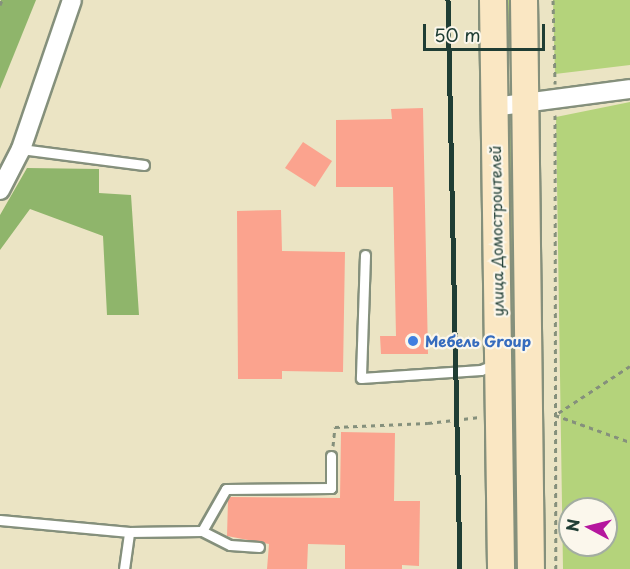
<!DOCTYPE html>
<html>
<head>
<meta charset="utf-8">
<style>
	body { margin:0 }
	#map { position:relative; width:630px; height:569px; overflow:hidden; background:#ebe4c4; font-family:"Playpen Sans",sans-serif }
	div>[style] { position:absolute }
	.green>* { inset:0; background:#b4d37b }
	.forest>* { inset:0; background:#8fb56b }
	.building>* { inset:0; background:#fba38e }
	.path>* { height:3px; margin-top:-1.5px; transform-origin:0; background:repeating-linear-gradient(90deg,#85907c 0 4.5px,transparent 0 9px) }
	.roads { filter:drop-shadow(2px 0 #85907c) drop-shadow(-2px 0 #85907c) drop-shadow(0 2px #85907c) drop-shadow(0 -2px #85907c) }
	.lane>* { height:9px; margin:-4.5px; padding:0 4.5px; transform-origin:4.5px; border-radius:4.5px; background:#fff }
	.street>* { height:18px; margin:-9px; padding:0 9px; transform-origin:9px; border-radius:9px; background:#fff }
	.secondary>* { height:26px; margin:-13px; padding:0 13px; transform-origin:13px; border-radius:13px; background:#fae7c3 }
	.rail>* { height:4.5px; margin:-2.25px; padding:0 2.25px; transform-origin:2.25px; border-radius:2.25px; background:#1f3d34 }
	.dots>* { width:16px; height:16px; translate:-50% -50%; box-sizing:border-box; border:3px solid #fbf7ec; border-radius:50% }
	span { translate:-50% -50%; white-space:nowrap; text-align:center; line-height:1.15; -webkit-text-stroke:4.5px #fbf7ec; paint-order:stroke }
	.street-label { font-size:15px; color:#1f3d34 }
	.shop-label { font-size:15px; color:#366cbe; font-weight:700 }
	.left { translate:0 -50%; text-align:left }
	.north { position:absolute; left:558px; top:497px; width:60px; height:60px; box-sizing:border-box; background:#fbf7ec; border:2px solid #a3ada2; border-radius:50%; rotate:277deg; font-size:16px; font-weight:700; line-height:24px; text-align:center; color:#1f3d34 }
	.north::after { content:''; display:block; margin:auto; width:21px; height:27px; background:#b5179e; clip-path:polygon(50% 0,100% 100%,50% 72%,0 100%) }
	.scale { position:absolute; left:423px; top:24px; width:122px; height:27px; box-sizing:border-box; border:3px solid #1f3d34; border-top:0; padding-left:8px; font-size:18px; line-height:21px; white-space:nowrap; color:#1f3d34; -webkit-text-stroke:4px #fbf7ec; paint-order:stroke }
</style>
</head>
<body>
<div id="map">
	<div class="green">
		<i style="clip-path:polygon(503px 0,513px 0,514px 43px,512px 47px,506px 47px,503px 43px)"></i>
		<i style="clip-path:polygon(553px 0,630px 0,630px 65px,555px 74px)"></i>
		<i style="clip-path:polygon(evenodd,630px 102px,630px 569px,563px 569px,556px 117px,630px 102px,570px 509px,606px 509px,606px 545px,570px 545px,570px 509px)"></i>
		<i style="clip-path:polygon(508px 130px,513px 130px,521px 569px,512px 569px,506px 135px)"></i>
	</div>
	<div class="forest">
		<i style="clip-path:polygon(1px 0,36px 0,0 89px,0 2px)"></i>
		<i style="clip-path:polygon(27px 168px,99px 169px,99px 193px,131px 195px,139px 315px,107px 315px,103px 236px,30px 209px,0 250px,0 215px)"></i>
	</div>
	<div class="building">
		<i style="clip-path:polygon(423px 108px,428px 354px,381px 354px,380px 336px,396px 336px,393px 187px,336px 187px,336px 120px,392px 119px,391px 109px)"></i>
		<i style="clip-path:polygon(303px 142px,332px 161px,315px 187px,285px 168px)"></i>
		<i style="clip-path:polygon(281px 210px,282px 251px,345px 252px,343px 372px,282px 371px,282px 379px,238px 379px,237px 211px)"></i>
		<i style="clip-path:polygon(341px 432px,395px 433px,394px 501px,420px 501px,419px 566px,402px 565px,402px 569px,345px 569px,345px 545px,308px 544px,307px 569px,267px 569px,269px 544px,227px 536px,228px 500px,229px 497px,340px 498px)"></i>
	</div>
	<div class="path">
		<i style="left:553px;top:0;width:84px;rotate:88.6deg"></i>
		<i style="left:0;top:5px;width:5px;rotate:-68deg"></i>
		<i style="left:555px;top:115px;width:454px;rotate:89.9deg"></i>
		<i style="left:630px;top:366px;width:90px;rotate:146.8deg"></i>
		<i style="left:555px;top:415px;width:80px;rotate:19.8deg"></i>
		<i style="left:333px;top:446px;width:19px;rotate:-84deg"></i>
		<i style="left:335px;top:427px;width:93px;rotate:-2.5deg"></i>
		<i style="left:428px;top:423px;width:52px;rotate:-6.6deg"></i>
	</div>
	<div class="roads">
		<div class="lane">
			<i style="left:21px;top:149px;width:124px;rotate:7.4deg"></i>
			<i style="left:365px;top:255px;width:123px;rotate:91.9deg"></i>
			<i style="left:361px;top:378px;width:120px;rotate:-3.8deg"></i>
			<i style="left:481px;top:370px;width:16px;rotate:-22deg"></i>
			<i style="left:0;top:520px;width:130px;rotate:5.3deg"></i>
			<i style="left:129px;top:532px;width:73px;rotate:-0.8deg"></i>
			<i style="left:202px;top:531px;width:31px;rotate:27deg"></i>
			<i style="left:230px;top:545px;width:29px;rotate:4deg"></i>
			<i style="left:202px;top:531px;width:48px;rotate:-60.3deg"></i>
			<i style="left:226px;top:489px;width:105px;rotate:-0.5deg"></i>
			<i style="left:331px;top:488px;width:32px;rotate:-90deg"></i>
			<i style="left:124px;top:569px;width:37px;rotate:-82deg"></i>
		</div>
		<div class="street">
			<i style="left:494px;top:107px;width:137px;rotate:-7.5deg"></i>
			<i style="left:0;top:190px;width:46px;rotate:-62.9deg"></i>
			<i style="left:21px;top:149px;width:157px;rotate:-71.1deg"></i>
		</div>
		<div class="secondary">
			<i style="left:493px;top:0;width:569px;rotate:89.19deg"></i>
			<i style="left:524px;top:0;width:569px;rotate:89.3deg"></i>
		</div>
	</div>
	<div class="rail">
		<i style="left:448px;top:0;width:569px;rotate:88.79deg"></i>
	</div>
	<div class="dots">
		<i style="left:413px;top:341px;background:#3f7fe0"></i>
	</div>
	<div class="street-label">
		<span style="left:496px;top:231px;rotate:-91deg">улица Домостроителей</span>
	</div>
	<div class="shop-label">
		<span class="left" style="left:425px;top:341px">Мебель Group</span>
	</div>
	<div class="north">N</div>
	<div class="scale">50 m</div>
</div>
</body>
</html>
